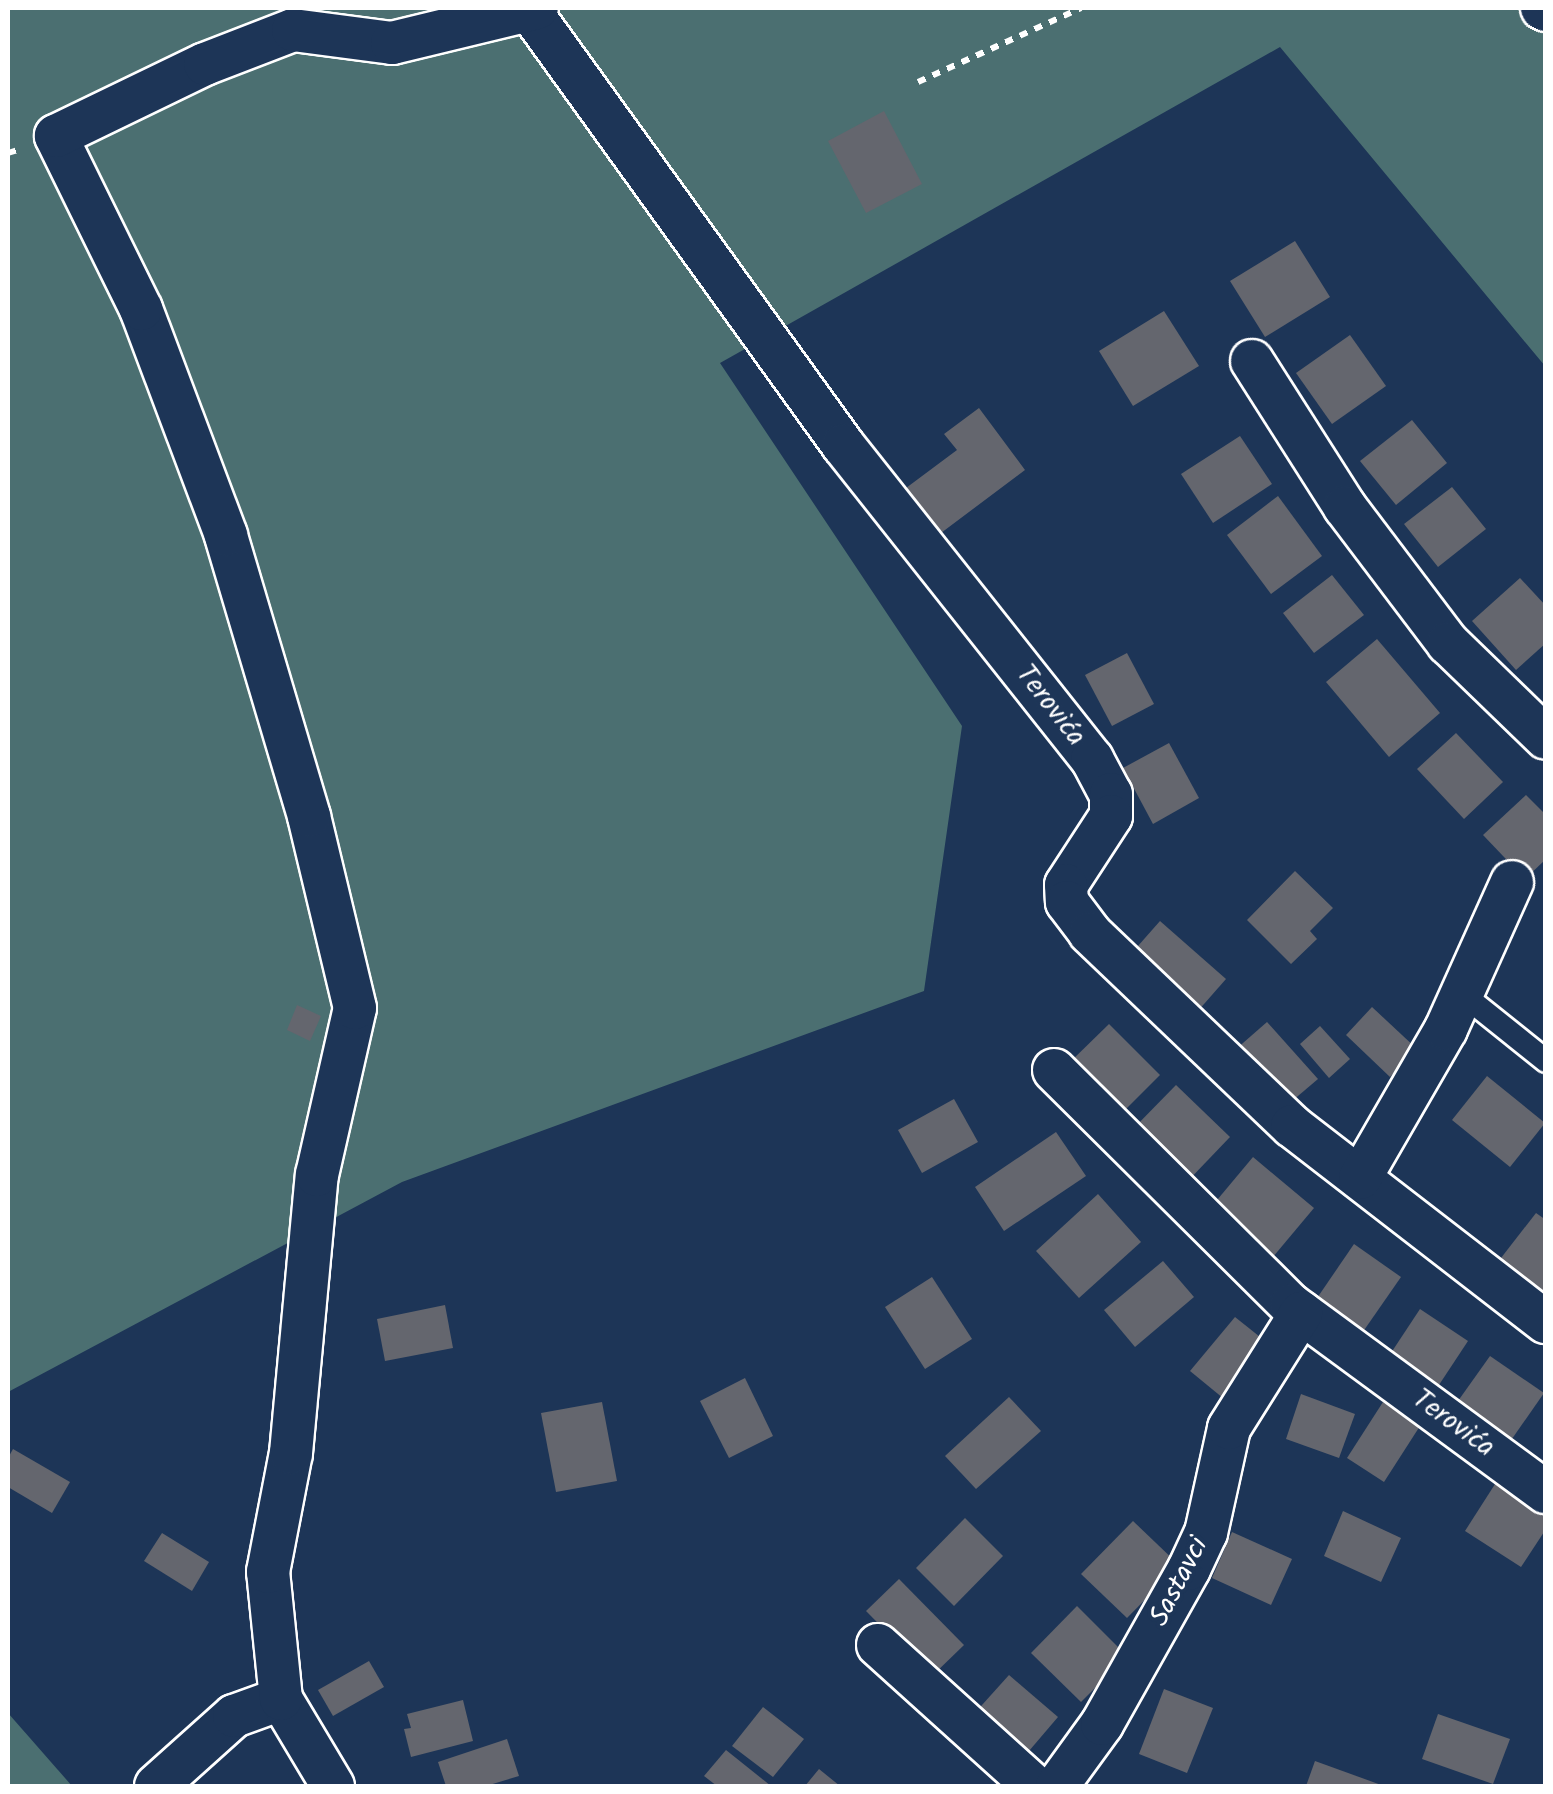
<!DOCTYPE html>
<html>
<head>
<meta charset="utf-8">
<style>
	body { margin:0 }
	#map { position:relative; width:1553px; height:1794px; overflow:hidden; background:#1d3557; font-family:Kalam,sans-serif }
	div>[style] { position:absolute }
	.green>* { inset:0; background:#4b6f71 }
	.building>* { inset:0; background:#64666e }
	.path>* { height:6px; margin-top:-3px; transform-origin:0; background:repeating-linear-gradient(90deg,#fff 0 8px,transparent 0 16px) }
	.roads { filter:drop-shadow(2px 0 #fff) drop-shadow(-2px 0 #fff) drop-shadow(0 2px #fff) drop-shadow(0 -2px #fff) }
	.service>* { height:22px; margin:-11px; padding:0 11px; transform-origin:11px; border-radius:11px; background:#1d3557 }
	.minor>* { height:42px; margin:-21px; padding:0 21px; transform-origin:21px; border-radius:21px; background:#1d3557 }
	span { translate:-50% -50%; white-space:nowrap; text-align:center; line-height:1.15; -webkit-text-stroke:8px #1d3557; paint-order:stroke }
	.street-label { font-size:28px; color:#fff }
	.frame { position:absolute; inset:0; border:10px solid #fff; pointer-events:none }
</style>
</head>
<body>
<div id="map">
	<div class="green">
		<i style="clip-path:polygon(8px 8px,1545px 8px,1545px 366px,1280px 47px,720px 363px,962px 726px,924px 991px,402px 1182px,8px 1392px)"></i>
		<i style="clip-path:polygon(8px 1713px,72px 1786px,8px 1786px)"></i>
	</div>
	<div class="building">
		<i style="clip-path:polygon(884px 111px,922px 184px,866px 213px,828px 141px)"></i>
		<i style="clip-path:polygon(1295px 241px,1330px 297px,1265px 337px,1230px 281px)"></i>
		<i style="clip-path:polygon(1164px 311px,1199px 366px,1133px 406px,1099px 351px)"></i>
		<i style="clip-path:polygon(1350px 335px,1386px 386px,1332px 424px,1296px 373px)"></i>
		<i style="clip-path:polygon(979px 408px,1025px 470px,941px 533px,906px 488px,957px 450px,944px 434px)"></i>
		<i style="clip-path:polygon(1412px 420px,1447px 463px,1396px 505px,1360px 461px)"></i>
		<i style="clip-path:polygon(1240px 436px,1272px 484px,1213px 523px,1181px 474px)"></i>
		<i style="clip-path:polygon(1452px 487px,1486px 529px,1438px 567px,1404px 524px)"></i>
		<i style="clip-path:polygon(1278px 496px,1322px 556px,1271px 594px,1227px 535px)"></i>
		<i style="clip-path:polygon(1332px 575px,1364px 615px,1314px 653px,1283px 613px)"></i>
		<i style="clip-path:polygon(1520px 578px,1546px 606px,1546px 643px,1516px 670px,1472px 621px)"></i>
		<i style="clip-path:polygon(1377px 639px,1440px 713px,1389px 757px,1326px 682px)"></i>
		<i style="clip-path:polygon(1127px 653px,1154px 704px,1112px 726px,1085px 675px)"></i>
		<i style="clip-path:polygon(1456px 733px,1503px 782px,1464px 819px,1417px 769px)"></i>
		<i style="clip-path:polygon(1169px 743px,1199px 798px,1153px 824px,1123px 768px)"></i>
		<i style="clip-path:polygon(1526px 795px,1546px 815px,1546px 859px,1525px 879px,1483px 835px)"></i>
		<i style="clip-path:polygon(1295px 871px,1333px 908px,1310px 931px,1317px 939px,1291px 964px,1247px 920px)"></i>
		<i style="clip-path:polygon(1160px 921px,1226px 979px,1197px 1012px,1130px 955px)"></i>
		<i style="clip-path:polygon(297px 1005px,321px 1016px,310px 1041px,287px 1030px)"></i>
		<i style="clip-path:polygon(1372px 1007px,1417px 1049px,1390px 1077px,1346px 1035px)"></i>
		<i style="clip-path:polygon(1267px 1022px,1318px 1079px,1285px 1107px,1235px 1050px)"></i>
		<i style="clip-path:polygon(1109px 1024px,1160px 1075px,1117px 1118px,1065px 1067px)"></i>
		<i style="clip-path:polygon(1320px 1026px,1350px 1059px,1329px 1078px,1300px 1044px)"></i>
		<i style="clip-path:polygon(1487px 1076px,1545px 1123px,1510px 1167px,1452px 1120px)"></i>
		<i style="clip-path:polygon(1176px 1085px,1230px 1137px,1185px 1184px,1130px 1132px)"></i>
		<i style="clip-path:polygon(954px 1099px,978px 1142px,922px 1173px,898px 1130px)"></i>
		<i style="clip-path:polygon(1056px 1132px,1086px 1176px,1004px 1231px,975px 1187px)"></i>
		<i style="clip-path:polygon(1253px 1157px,1314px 1208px,1268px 1263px,1207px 1212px)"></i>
		<i style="clip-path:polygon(1098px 1194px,1141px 1242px,1079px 1298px,1036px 1251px)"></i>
		<i style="clip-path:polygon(1536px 1213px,1546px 1220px,1546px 1298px,1494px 1267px)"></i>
		<i style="clip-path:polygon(1354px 1244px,1401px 1277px,1360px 1336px,1313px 1304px)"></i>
		<i style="clip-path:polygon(1163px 1261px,1194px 1297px,1135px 1347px,1104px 1310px)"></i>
		<i style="clip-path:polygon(932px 1277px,972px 1339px,925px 1369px,885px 1307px)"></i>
		<i style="clip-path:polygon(445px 1305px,453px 1348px,385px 1361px,377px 1319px)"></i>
		<i style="clip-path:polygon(1420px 1309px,1468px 1341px,1433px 1394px,1385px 1362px)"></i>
		<i style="clip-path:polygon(1235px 1317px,1274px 1348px,1229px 1403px,1190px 1371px)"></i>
		<i style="clip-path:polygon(1490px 1356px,1544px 1393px,1507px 1446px,1453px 1408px)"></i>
		<i style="clip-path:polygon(745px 1378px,773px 1436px,729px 1458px,700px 1401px)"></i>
		<i style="clip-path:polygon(1301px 1394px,1355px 1414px,1339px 1458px,1286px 1439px)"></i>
		<i style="clip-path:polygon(1009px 1397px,1041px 1431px,976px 1489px,945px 1456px)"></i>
		<i style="clip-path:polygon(602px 1402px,617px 1481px,556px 1492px,541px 1413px)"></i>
		<i style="clip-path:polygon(1383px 1402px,1420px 1426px,1384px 1482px,1347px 1458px)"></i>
		<i style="clip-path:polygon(13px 1449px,70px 1482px,52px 1513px,8px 1487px,8px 1458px)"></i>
		<i style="clip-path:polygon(1497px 1481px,1546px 1512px,1546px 1529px,1521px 1567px,1465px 1531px)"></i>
		<i style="clip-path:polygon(1343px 1511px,1401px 1538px,1381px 1582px,1324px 1556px)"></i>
		<i style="clip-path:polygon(965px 1518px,1003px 1556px,954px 1606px,916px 1568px)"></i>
		<i style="clip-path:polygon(1133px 1521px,1179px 1565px,1127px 1618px,1081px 1574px)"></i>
		<i style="clip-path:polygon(1232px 1532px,1292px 1559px,1271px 1605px,1212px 1578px)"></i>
		<i style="clip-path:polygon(162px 1533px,209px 1562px,192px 1591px,144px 1561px)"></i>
		<i style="clip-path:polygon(899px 1579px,964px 1645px,931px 1677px,866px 1611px)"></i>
		<i style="clip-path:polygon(1077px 1606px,1127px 1656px,1081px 1702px,1031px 1653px)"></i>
		<i style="clip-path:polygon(369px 1661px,384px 1687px,333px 1716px,318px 1690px)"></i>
		<i style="clip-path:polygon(1009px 1675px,1058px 1717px,1023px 1758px,973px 1715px)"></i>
		<i style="clip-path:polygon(1164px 1689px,1213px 1708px,1187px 1773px,1139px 1754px)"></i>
		<i style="clip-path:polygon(463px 1700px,473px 1741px,411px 1757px,404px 1729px,411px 1728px,407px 1714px)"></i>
		<i style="clip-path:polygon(763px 1707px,804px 1739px,773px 1777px,732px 1746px)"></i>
		<i style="clip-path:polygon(1438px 1714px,1510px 1739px,1493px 1784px,1422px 1759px)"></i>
		<i style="clip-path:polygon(507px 1739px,519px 1776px,486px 1786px,446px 1786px,438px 1762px)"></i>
		<i style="clip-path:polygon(726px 1750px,771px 1786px,717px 1786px,704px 1776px)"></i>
		<i style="clip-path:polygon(1315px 1761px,1384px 1786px,1306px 1786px)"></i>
		<i style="clip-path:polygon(819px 1769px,840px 1786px,805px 1786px)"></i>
	</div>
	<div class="path">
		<i style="left:918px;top:82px;width:179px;rotate:-24.4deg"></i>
		<i style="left:8px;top:153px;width:14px;rotate:-17deg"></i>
	</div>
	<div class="roads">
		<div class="service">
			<i style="left:1460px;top:992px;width:110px;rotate:38.7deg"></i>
		</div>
		<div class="minor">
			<i style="left:1542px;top:8px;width:4px;rotate:27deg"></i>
			<i style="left:530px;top:11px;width:535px;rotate:54.2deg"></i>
			<i style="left:843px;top:445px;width:401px;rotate:51.6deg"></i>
			<i style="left:1092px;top:759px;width:40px;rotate:62deg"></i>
			<i style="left:1111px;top:794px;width:22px;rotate:90deg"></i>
			<i style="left:1111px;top:816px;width:82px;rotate:123.1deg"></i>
			<i style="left:1066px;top:885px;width:17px;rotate:87deg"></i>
			<i style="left:1067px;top:902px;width:39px;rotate:53deg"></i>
			<i style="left:1090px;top:933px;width:279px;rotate:43.7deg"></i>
			<i style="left:1292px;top:1126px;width:321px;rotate:37.7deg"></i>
			<i style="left:1252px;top:361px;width:173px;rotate:57.5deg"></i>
			<i style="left:1345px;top:507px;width:171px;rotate:52.9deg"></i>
			<i style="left:1448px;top:643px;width:136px;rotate:44.1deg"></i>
			<i style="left:1054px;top:1070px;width:334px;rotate:44.8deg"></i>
			<i style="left:1291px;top:1305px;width:316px;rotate:36.3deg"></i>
			<i style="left:1360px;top:1178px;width:172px;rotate:-60deg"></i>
			<i style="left:1446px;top:1029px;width:161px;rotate:-65.8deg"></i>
			<i style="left:878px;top:1645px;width:210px;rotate:42.1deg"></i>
			<i style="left:156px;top:1786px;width:105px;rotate:-41.9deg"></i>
			<i style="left:234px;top:1716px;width:50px;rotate:-19.9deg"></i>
			<i style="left:333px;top:1786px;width:101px;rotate:-120.9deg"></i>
			<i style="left:281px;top:1699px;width:128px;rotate:-95.8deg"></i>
			<i style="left:268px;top:1572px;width:121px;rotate:-79.1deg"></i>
			<i style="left:291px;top:1453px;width:279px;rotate:-84.7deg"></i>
			<i style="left:317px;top:1175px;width:171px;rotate:-77.2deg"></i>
			<i style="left:355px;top:1008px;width:197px;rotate:-103.5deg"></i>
			<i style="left:309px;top:816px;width:293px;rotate:-106.5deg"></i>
			<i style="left:226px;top:535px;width:241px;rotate:-110.6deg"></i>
			<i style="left:141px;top:309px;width:193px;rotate:-116.2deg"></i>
			<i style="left:56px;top:136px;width:165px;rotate:-25.8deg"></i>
			<i style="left:205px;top:64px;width:94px;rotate:-21.1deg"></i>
			<i style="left:293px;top:30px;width:100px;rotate:7.5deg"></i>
			<i style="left:392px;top:43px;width:149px;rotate:-13.6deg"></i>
			<i style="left:1057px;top:1786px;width:77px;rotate:-54deg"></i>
			<i style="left:1102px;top:1724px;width:178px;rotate:-60.7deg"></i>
			<i style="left:1189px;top:1569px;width:40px;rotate:-65deg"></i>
			<i style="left:1206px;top:1533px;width:107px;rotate:-77.6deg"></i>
			<i style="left:1229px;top:1428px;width:136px;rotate:-57.9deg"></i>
		</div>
	</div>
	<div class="street-label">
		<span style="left:1050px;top:706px;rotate:52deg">Terovića</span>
		<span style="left:1453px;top:1424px;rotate:36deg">Terovića</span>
		<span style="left:1180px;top:1582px;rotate:-63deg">Sastavci</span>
	</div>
	<div class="frame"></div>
</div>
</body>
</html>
